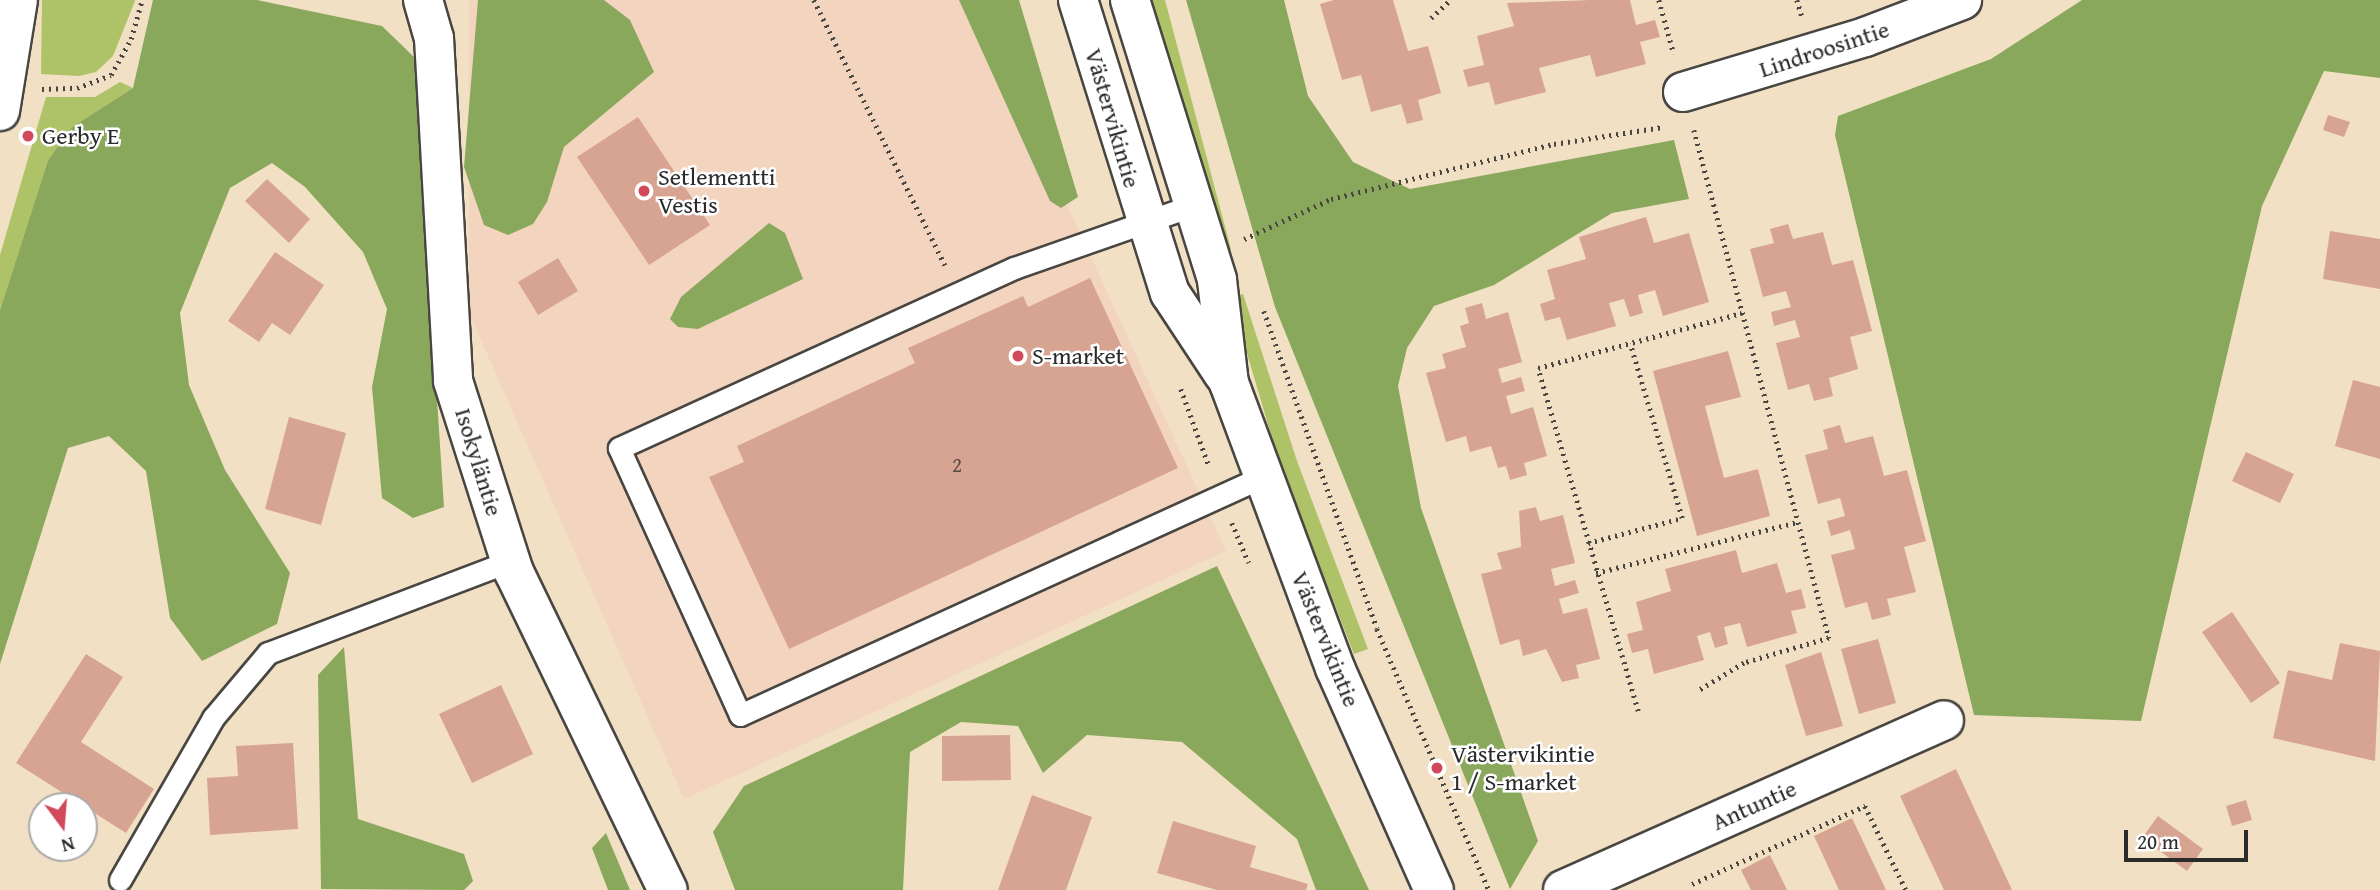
<!DOCTYPE html>
<html>
<head>
<meta charset="utf-8">
<style>
	body { margin:0 }
	#map { position:relative; width:2380px; height:890px; overflow:hidden; background:#f1e0c3; font-family:"Gentium Book Plus",serif }
	div>[style] { position:absolute }
	.built>* { inset:0; background:#f3d4bf }
	.green>* { inset:0; background:#aec267 }
	.forest>* { inset:0; background:#8aa85c }
	.building>* { inset:0; background:#d8a492 }
	.path>* { height:4.5px; margin-top:-2.25px; transform-origin:0; background:repeating-linear-gradient(90deg,#494642 0 2px,transparent 0 7px) }
	.roads { filter:drop-shadow(2px 0 #494642) drop-shadow(-2px 0 #494642) drop-shadow(0 2px #494642) drop-shadow(0 -2px #494642) }
	.lane>* { height:21px; margin:-10.5px; padding:0 10.5px; transform-origin:10.5px; border-radius:10.5px; background:#fff }
	.street>* { height:38px; margin:-19px; padding:0 19px; transform-origin:19px; border-radius:19px; background:#fff }
	.secondary>* { height:38px; margin:-19px; padding:0 19px; transform-origin:19px; border-radius:19px; background:#fff }
	.dots>* { width:19px; height:19px; translate:-50% -50%; box-sizing:border-box; border:4px solid #fff; border-radius:50% }
	span { translate:-50% -50%; white-space:nowrap; text-align:center; line-height:1.15; -webkit-text-stroke:5px #fff; paint-order:stroke }
	.number-label { font-size:21px; color:#564945 }
	.number-label span { -webkit-text-stroke-width:0 }
	.street-label { font-size:24px; color:#2b2b2b }
	.poi-label { font-size:24px; color:#2b2b2b }
	.left { translate:0 -50%; text-align:left }
	.north { position:absolute; left:28px; top:792px; width:70px; height:70px; box-sizing:border-box; background:#fff; border:2px solid #aaa; border-radius:50%; rotate:164deg; font-size:19px; font-weight:700; line-height:28px; text-align:center; color:#2b2b2b }
	.north::after { content:''; display:block; margin:auto; width:24px; height:32px; background:#d1495b; clip-path:polygon(50% 0,100% 100%,50% 72%,0 100%) }
	.scale { position:absolute; left:2124px; top:830px; width:124px; height:32px; box-sizing:border-box; border:4px solid #2b2b2b; border-top:0; padding-left:9px; font-size:21px; line-height:24px; white-space:nowrap; color:#2b2b2b; -webkit-text-stroke:5px #fff; paint-order:stroke }
</style>
</head>
<body>
<div id="map">
	<div class="built">
		<i style="clip-path:polygon(469px 0,973px 0,1226px 551px,684px 799px,469px 313px)"></i>
	</div>
	<div class="green">
		<i style="clip-path:polygon(42px 0,135px 0,135px 1px,113px 56px,96px 72px,79px 76px,41px 74px)"></i>
		<i style="clip-path:polygon(1150px 0,1165px 0,1231px 249px,1223px 264px)"></i>
		<i style="clip-path:polygon(120px 82px,133px 88px,72px 127px,48px 160px,0 310px,0 255px,46px 97px,95px 97px)"></i>
		<i style="clip-path:polygon(1243px 294px,1297px 461px,1368px 649px,1354px 654px,1280px 465px,1230px 296px)"></i>
	</div>
	<div class="forest">
		<i style="clip-path:polygon(153px 0,257px 0,382px 26px,415px 58px,444px 507px,413px 518px,382px 498px,372px 387px,387px 309px,363px 252px,305px 187px,272px 163px,230px 188px,180px 313px,189px 385px,225px 470px,290px 573px,277px 624px,202px 661px,170px 618px,146px 471px,109px 436px,68px 448px,0 664px,0 310px,48px 160px,72px 127px,133px 88px)"></i>
		<i style="clip-path:polygon(478px 0,604px 0,630px 20px,654px 72px,564px 147px,547px 202px,533px 224px,508px 235px,484px 225px,464px 167px)"></i>
		<i style="clip-path:polygon(959px 0,1019px 0,1078px 197px,1061px 208px,1050px 201px)"></i>
		<i style="clip-path:polygon(1186px 0,1284px 0,1308px 96px,1353px 162px,1410px 189px,1674px 140px,1689px 199px,1612px 213px,1494px 285px,1434px 306px,1407px 348px,1398px 386px,1421px 508px,1538px 841px,1510px 889px,1275px 307px)"></i>
		<i style="clip-path:polygon(2082px 0,2380px 0,2380px 78px,2324px 71px,2262px 206px,2141px 721px,1974px 715px,1835px 135px,1838px 116px,1991px 59px)"></i>
		<i style="clip-path:polygon(769px 223px,785px 233px,803px 279px,698px 329px,678px 327px,670px 319px,681px 297px)"></i>
		<i style="clip-path:polygon(1217px 566px,1369px 890px,1316px 890px,1297px 839px,1182px 742px,1087px 735px,1043px 773px,1018px 726px,961px 722px,910px 752px,903px 890px,735px 890px,713px 832px,744px 786px)"></i>
		<i style="clip-path:polygon(344px 647px,358px 819px,464px 854px,473px 881px,464px 890px,321px 889px,318px 675px)"></i>
		<i style="clip-path:polygon(606px 833px,630px 890px,608px 890px,592px 848px)"></i>
	</div>
	<div class="building">
		<i style="clip-path:polygon(1334px 0,1393px 0,1408px 51px,1428px 46px,1441px 93px,1418px 100px,1423px 120px,1407px 124px,1401px 104px,1371px 112px,1361px 75px,1342px 80px,1320px 4px)"></i>
		<i style="clip-path:polygon(1590px 0,1630px 0,1636px 25px,1655px 20px,1660px 37px,1640px 42px,1646px 64px,1596px 77px,1590px 55px,1539px 68px,1546px 92px,1495px 105px,1489px 82px,1468px 87px,1463px 70px,1484px 65px,1477px 36px,1514px 26px,1507px 3px)"></i>
		<i style="clip-path:polygon(2328px 115px,2350px 122px,2344px 137px,2323px 130px)"></i>
		<i style="clip-path:polygon(638px 117px,710px 225px,649px 265px,577px 157px)"></i>
		<i style="clip-path:polygon(267px 179px,310px 219px,289px 243px,245px 201px)"></i>
		<i style="clip-path:polygon(1646px 217px,1654px 243px,1689px 233px,1709px 302px,1663px 316px,1655px 290px,1638px 295px,1643px 313px,1630px 317px,1624px 299px,1609px 303px,1616px 326px,1567px 340px,1560px 317px,1545px 321px,1540px 304px,1555px 299px,1547px 270px,1586px 259px,1579px 237px)"></i>
		<i style="clip-path:polygon(1788px 224px,1793px 239px,1823px 232px,1832px 265px,1853px 260px,1872px 331px,1850px 337px,1858px 369px,1829px 378px,1833px 396px,1814px 401px,1809px 384px,1788px 390px,1776px 343px,1800px 337px,1795px 320px,1774px 326px,1771px 312px,1791px 307px,1786px 291px,1763px 297px,1750px 249px,1774px 243px,1770px 229px)"></i>
		<i style="clip-path:polygon(2330px 231px,2380px 239px,2380px 289px,2323px 279px)"></i>
		<i style="clip-path:polygon(275px 252px,324px 285px,290px 335px,272px 323px,259px 342px,228px 321px)"></i>
		<i style="clip-path:polygon(558px 258px,578px 291px,538px 315px,518px 282px)"></i>
		<i style="clip-path:polygon(1090px 278px,1178px 468px,789px 649px,709px 477px,744px 462px,737px 446px,915px 363px,908px 348px,1023px 296px,1028px 307px)"></i>
		<i style="clip-path:polygon(1482px 303px,1486px 319px,1508px 312px,1522px 362px,1498px 369px,1502px 383px,1521px 377px,1525px 391px,1506px 396px,1511px 414px,1533px 407px,1547px 456px,1524px 463px,1527px 475px,1510px 480px,1506px 466px,1498px 468px,1491px 446px,1470px 452px,1466px 436px,1446px 442px,1426px 373px,1446px 368px,1442px 354px,1466px 347px,1460px 326px,1469px 323px,1465px 308px)"></i>
		<i style="clip-path:polygon(1728px 351px,1741px 397px,1705px 406px,1724px 478px,1758px 469px,1770px 516px,1697px 536px,1653px 371px)"></i>
		<i style="clip-path:polygon(2353px 380px,2380px 387px,2380px 459px,2335px 446px)"></i>
		<i style="clip-path:polygon(289px 417px,346px 433px,321px 525px,265px 509px)"></i>
		<i style="clip-path:polygon(1840px 425px,1845px 443px,1873px 436px,1884px 476px,1907px 470px,1926px 541px,1904px 547px,1916px 592px,1887px 599px,1891px 615px,1872px 620px,1867px 602px,1845px 608px,1831px 555px,1855px 549px,1850px 530px,1831px 536px,1827px 521px,1845px 516px,1840px 498px,1818px 504px,1805px 455px,1828px 449px,1823px 430px)"></i>
		<i style="clip-path:polygon(2246px 452px,2294px 474px,2280px 503px,2232px 481px)"></i>
		<i style="clip-path:polygon(1536px 507px,1540px 521px,1563px 515px,1575px 563px,1551px 569px,1555px 586px,1575px 580px,1579px 593px,1559px 599px,1563px 614px,1587px 608px,1600px 659px,1576px 665px,1579px 678px,1562px 682px,1546px 649px,1523px 656px,1519px 639px,1500px 645px,1481px 574px,1502px 569px,1497px 553px,1521px 547px,1519px 511px)"></i>
		<i style="clip-path:polygon(1736px 550px,1742px 573px,1777px 563px,1786px 593px,1801px 589px,1806px 608px,1791px 611px,1797px 633px,1747px 647px,1740px 623px,1724px 627px,1728px 644px,1715px 648px,1710px 632px,1697px 636px,1704px 660px,1654px 674px,1648px 649px,1632px 653px,1627px 634px,1643px 630px,1636px 602px,1671px 591px,1665px 569px)"></i>
		<i style="clip-path:polygon(2232px 612px,2280px 683px,2251px 703px,2202px 632px)"></i>
		<i style="clip-path:polygon(1878px 639px,1896px 703px,1859px 714px,1841px 649px)"></i>
		<i style="clip-path:polygon(2340px 643px,2380px 651px,2375px 761px,2273px 738px,2288px 670px,2332px 680px)"></i>
		<i style="clip-path:polygon(1821px 652px,1843px 726px,1806px 736px,1785px 665px)"></i>
		<i style="clip-path:polygon(86px 654px,123px 677px,81px 742px,154px 789px,126px 833px,16px 763px)"></i>
		<i style="clip-path:polygon(501px 685px,533px 754px,472px 783px,439px 714px)"></i>
		<i style="clip-path:polygon(1010px 735px,1011px 780px,942px 781px,942px 736px)"></i>
		<i style="clip-path:polygon(293px 743px,298px 829px,210px 835px,207px 778px,238px 776px,236px 746px)"></i>
		<i style="clip-path:polygon(1956px 769px,2012px 890px,1944px 890px,1900px 796px)"></i>
		<i style="clip-path:polygon(1032px 795px,1092px 817px,1066px 890px,998px 890px)"></i>
		<i style="clip-path:polygon(2246px 800px,2252px 820px,2232px 826px,2226px 806px)"></i>
		<i style="clip-path:polygon(2158px 816px,2203px 849px,2187px 871px,2142px 838px)"></i>
		<i style="clip-path:polygon(1852px 818px,1886px 890px,1839px 890px,1814px 836px)"></i>
		<i style="clip-path:polygon(1173px 821px,1256px 846px,1250px 867px,1308px 884px,1306px 890px,1217px 890px,1157px 873px)"></i>
		<i style="clip-path:polygon(1770px 855px,1787px 890px,1751px 890px,1741px 870px)"></i>
	</div>
	<div class="path">
		<i style="left:814px;top:0;width:296px;rotate:63.7deg"></i>
		<i style="left:1659px;top:0;width:56px;rotate:74.5deg"></i>
		<i style="left:1797px;top:0;width:17px;rotate:73deg"></i>
		<i style="left:1431px;top:18px;width:26px;rotate:-43deg"></i>
		<i style="left:42px;top:89px;width:35px;rotate:-2deg"></i>
		<i style="left:77px;top:88px;width:36px;rotate:-21deg"></i>
		<i style="left:111px;top:75px;width:41px;rotate:-60.9deg"></i>
		<i style="left:131px;top:39px;width:41px;rotate:-74.2deg"></i>
		<i style="left:1694px;top:130px;width:526px;rotate:75.12deg"></i>
		<i style="left:1829px;top:638px;width:89px;rotate:163.6deg"></i>
		<i style="left:1744px;top:663px;width:54px;rotate:148.7deg"></i>
		<i style="left:1244px;top:239px;width:96px;rotate:-24.7deg"></i>
		<i style="left:1331px;top:199px;width:230px;rotate:-13.9deg"></i>
		<i style="left:1554px;top:144px;width:110px;rotate:-8.9deg"></i>
		<i style="left:1264px;top:311px;width:337px;rotate:70.4deg"></i>
		<i style="left:1377px;top:629px;width:284px;rotate:66.8deg"></i>
		<i style="left:1181px;top:389px;width:82px;rotate:70deg"></i>
		<i style="left:1232px;top:523px;width:43px;rotate:67deg"></i>
		<i style="left:1588px;top:543px;width:97px;rotate:-14.9deg"></i>
		<i style="left:1682px;top:518px;width:182px;rotate:-106.6deg"></i>
		<i style="left:1596px;top:573px;width:208px;rotate:-14.2deg"></i>
		<i style="left:1638px;top:711px;width:357px;rotate:-106.3deg"></i>
		<i style="left:1538px;top:368px;width:211px;rotate:-15.1deg"></i>
		<i style="left:1865px;top:806px;width:93px;rotate:64deg"></i>
		<i style="left:1692px;top:884px;width:190px;rotate:-24.3deg"></i>
	</div>
	<div class="roads">
		<div class="lane">
			<i style="left:1194px;top:205px;width:191px;rotate:160.7deg"></i>
			<i style="left:1014px;top:268px;width:434px;rotate:155.5deg"></i>
			<i style="left:619px;top:448px;width:293px;rotate:65.6deg"></i>
			<i style="left:740px;top:715px;width:574px;rotate:-24.51deg"></i>
			<i style="left:120px;top:880px;width:187px;rotate:-60.1deg"></i>
			<i style="left:213px;top:718px;width:85px;rotate:-49.8deg"></i>
			<i style="left:268px;top:653px;width:259px;rotate:-20.8deg"></i>
		</div>
		<div class="street">
			<i style="left:423px;top:0;width:40px;rotate:74deg"></i>
			<i style="left:434px;top:38px;width:344px;rotate:86.8deg"></i>
			<i style="left:453px;top:381px;width:201px;rotate:72.3deg"></i>
			<i style="left:514px;top:572px;width:353px;rotate:64.2deg"></i>
			<i style="left:1683px;top:92px;width:190px;rotate:-16.8deg"></i>
			<i style="left:1865px;top:37px;width:104px;rotate:-20.9deg"></i>
			<i style="left:1563px;top:890px;width:417px;rotate:-24deg"></i>
		</div>
		<div class="secondary">
			<i style="left:1078px;top:0;width:307px;rotate:72.6deg"></i>
			<i style="left:1170px;top:293px;width:98px;rotate:56.6deg"></i>
			<i style="left:1130px;top:0;width:293px;rotate:72.7deg"></i>
			<i style="left:1217px;top:280px;width:104px;rotate:83.4deg"></i>
			<i style="left:1229px;top:383px;width:304px;rotate:69.6deg"></i>
			<i style="left:1335px;top:668px;width:243px;rotate:66deg"></i>
			<i style="left:0;top:111px;width:112px;rotate:-80.8deg"></i>
		</div>
	</div>
	<div class="dots">
		<i style="left:28px;top:136px;background:#d1495b"></i>
		<i style="left:644px;top:191px;background:#d1495b"></i>
		<i style="left:1018px;top:356px;background:#d1495b"></i>
		<i style="left:1437px;top:768px;background:#d1495b"></i>
	</div>
	<div class="number-label">
		<span style="left:957px;top:465px">2</span>
	</div>
	<div class="street-label">
		<span style="left:1824px;top:49px;rotate:-18deg">Lindroosintie</span>
		<span style="left:1113px;top:118px;rotate:74deg">Västervikintie</span>
		<span style="left:479px;top:462px;rotate:73deg">Isokyläntie</span>
		<span style="left:1326px;top:639px;rotate:68deg">Västervikintie</span>
		<span style="left:1754px;top:805px;rotate:-24deg">Antuntie</span>
	</div>
	<div class="poi-label">
		<span class="left" style="left:42px;top:136px">Gerby E</span>
		<span class="left" style="left:658px;top:191px">Setlementti<br>Vestis</span>
		<span class="left" style="left:1032px;top:356px">S-market</span>
		<span class="left" style="left:1451px;top:768px">Västervikintie<br>1 / S-market</span>
	</div>
	<div class="north">N</div>
	<div class="scale">20 m</div>
</div>
</body>
</html>
